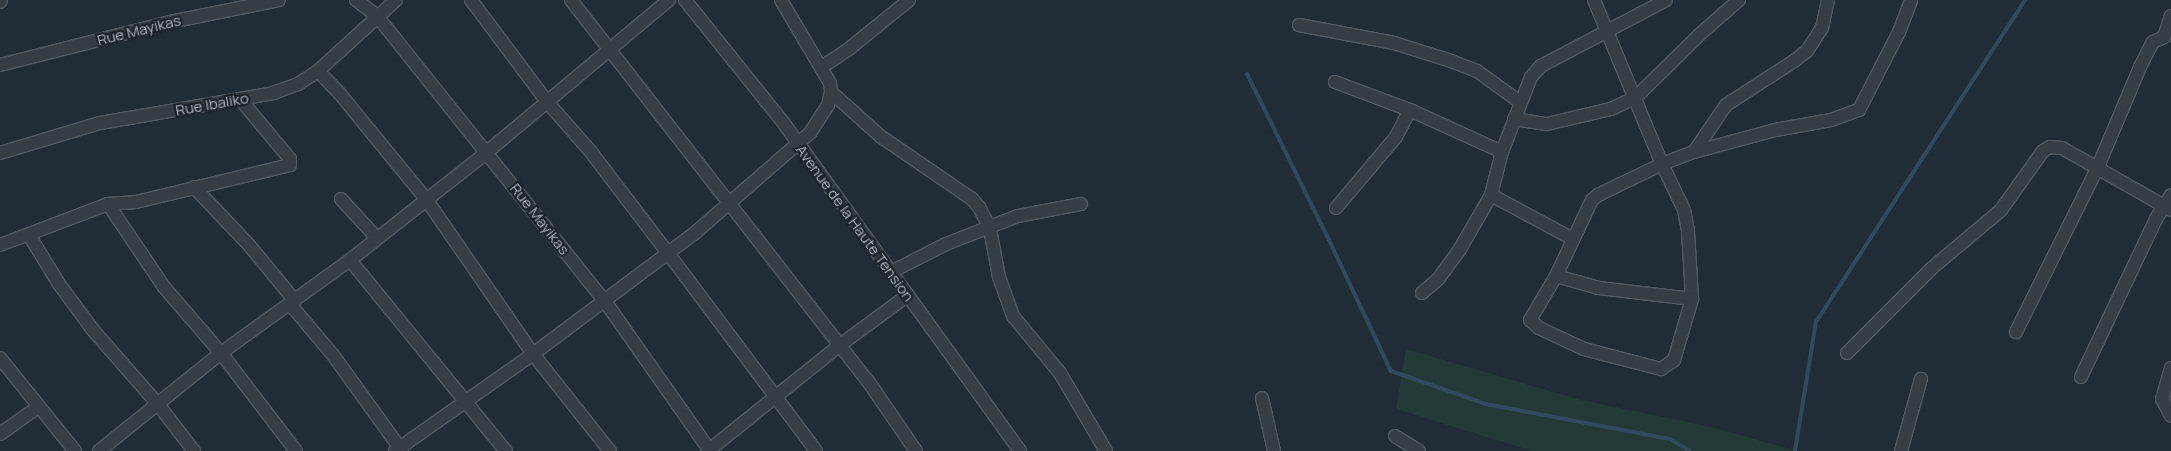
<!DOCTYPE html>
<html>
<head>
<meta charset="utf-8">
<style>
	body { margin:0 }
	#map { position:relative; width:2171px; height:451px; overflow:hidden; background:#202c36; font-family:Manrope,sans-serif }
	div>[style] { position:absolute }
	.green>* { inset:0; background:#233938 }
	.stream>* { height:4px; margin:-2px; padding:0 2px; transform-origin:2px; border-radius:2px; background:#334a5e }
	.roads { filter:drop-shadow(1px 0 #515c65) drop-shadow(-1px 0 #515c65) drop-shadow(0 1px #515c65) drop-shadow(0 -1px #515c65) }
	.minor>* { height:12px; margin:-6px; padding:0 6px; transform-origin:6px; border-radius:6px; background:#333e47 }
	span { translate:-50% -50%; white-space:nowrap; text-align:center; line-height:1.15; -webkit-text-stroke:4.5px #19232b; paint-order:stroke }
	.street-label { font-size:15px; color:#adb9c4 }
</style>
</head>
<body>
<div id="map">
	<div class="green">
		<i style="clip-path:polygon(1406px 349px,1581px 400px,1716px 428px,1797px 451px,1532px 451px,1396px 409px)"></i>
	</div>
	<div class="stream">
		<i style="left:1247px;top:74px;width:185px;rotate:63.7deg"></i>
		<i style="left:1329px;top:240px;width:145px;rotate:64.7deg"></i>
		<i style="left:1391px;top:371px;width:101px;rotate:19.2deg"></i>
		<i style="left:1486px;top:404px;width:187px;rotate:10.8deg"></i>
		<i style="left:1670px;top:439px;width:23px;rotate:31deg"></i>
		<i style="left:1795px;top:451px;width:131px;rotate:-80.8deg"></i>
		<i style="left:1816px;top:322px;width:384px;rotate:-57deg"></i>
	</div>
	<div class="roads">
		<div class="minor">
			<i style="left:356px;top:0;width:26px;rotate:37deg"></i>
			<i style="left:377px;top:16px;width:364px;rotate:51.4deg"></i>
			<i style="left:604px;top:300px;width:184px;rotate:54.9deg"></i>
			<i style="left:471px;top:0;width:129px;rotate:53.2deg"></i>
			<i style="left:548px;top:103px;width:65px;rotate:48.7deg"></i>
			<i style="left:591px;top:152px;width:127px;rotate:52.7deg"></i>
			<i style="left:668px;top:253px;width:247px;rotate:53.2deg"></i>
			<i style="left:571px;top:0;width:483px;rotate:52.1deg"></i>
			<i style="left:868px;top:381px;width:85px;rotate:55.6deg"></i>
			<i style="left:685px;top:0;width:160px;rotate:51.3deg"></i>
			<i style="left:785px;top:125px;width:402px;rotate:54.2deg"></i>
			<i style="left:1594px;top:0;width:178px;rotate:67.5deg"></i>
			<i style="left:1662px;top:164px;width:51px;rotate:64.4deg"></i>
			<i style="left:1684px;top:210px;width:21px;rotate:79deg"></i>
			<i style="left:1688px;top:231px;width:68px;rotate:86.6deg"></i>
			<i style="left:1692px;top:299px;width:64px;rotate:106.4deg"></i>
			<i style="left:1674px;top:360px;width:16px;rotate:145deg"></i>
			<i style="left:1661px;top:369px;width:80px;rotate:-165.4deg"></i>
			<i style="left:1584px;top:349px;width:50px;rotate:-155deg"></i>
			<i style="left:1539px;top:328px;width:12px;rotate:-138deg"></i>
			<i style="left:1530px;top:320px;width:51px;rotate:-59.4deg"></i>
			<i style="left:1556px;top:276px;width:84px;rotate:-64.7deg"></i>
			<i style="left:1592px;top:200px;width:8px;rotate:-40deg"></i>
			<i style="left:1598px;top:195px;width:71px;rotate:-25.8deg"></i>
			<i style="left:1662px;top:164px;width:34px;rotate:-21deg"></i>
			<i style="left:1694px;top:152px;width:84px;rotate:-15.2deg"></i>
			<i style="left:1775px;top:130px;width:57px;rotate:-10.1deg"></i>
			<i style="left:1831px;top:120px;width:30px;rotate:-20deg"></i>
			<i style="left:1859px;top:110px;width:88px;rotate:-62.9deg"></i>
			<i style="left:1899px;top:32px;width:34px;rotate:-69deg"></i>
			<i style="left:0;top:2px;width:2px;rotate:-63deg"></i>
			<i style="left:1299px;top:25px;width:97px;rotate:10.7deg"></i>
			<i style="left:1394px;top:43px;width:60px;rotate:17.5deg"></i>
			<i style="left:1451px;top:61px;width:28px;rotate:21deg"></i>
			<i style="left:1477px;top:71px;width:53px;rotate:35.8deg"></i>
			<i style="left:0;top:65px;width:175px;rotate:-14.2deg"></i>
			<i style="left:170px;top:22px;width:111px;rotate:-11.4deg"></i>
			<i style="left:822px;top:67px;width:34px;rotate:-34deg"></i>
			<i style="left:850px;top:48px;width:76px;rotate:-39.1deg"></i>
			<i style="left:318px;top:71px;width:32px;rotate:46deg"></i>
			<i style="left:340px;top:94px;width:136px;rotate:50.7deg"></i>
			<i style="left:426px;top:199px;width:188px;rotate:55.4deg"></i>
			<i style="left:533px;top:354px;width:124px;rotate:51.6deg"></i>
			<i style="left:1335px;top:82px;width:80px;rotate:20.5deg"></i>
			<i style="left:1410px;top:110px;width:101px;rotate:24.5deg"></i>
			<i style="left:831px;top:92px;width:66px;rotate:41.9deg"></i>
			<i style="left:880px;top:136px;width:112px;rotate:34.4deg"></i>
			<i style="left:972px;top:199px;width:11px;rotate:49deg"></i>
			<i style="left:979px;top:207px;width:25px;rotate:63deg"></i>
			<i style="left:990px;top:229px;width:49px;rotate:79.4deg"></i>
			<i style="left:999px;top:277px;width:41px;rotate:70.3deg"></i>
			<i style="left:1013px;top:316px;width:74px;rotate:50.5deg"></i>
			<i style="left:1060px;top:373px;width:91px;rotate:59.5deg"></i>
			<i style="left:1514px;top:119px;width:33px;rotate:9deg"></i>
			<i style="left:1547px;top:124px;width:66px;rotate:-13.2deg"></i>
			<i style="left:1611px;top:109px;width:26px;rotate:-25deg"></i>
			<i style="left:1635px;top:98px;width:90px;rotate:-44.5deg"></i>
			<i style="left:1699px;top:35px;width:53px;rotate:-41.2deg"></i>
			<i style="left:1694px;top:152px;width:57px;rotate:-55.8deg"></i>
			<i style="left:1726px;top:105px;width:81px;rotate:-32.9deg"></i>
			<i style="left:1794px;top:61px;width:16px;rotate:-38deg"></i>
			<i style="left:1807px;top:51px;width:27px;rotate:-57deg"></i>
			<i style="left:1822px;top:28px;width:29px;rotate:-78deg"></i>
			<i style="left:0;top:153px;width:104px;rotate:-16.7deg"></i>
			<i style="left:100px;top:123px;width:176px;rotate:-9.8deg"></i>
			<i style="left:273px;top:93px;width:27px;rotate:-20deg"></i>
			<i style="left:298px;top:84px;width:24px;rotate:-33deg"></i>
			<i style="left:318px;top:71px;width:105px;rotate:-42.3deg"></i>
			<i style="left:194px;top:187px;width:80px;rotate:46.5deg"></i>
			<i style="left:249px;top:245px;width:72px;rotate:50.6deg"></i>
			<i style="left:1491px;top:195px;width:93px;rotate:28.2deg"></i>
			<i style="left:341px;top:199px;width:52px;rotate:47.4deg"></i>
			<i style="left:108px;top:204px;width:100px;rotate:56deg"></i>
			<i style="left:164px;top:287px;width:87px;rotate:49.2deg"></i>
			<i style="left:221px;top:353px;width:123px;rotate:52.6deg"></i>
			<i style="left:1336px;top:208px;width:93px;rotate:-49.8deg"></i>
			<i style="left:1396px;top:137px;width:30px;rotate:-63deg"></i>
			<i style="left:29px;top:235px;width:57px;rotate:58.5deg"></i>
			<i style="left:59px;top:284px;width:57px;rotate:53.5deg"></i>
			<i style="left:93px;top:330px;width:97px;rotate:48.8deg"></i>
			<i style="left:157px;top:403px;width:61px;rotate:52.4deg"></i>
			<i style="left:0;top:245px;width:116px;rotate:-20.8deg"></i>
			<i style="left:108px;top:204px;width:28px;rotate:-4deg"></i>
			<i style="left:136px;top:202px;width:158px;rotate:-13.5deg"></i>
			<i style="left:290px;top:165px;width:6px;rotate:-90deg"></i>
			<i style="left:290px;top:159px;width:78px;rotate:-129.8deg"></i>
			<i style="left:350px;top:260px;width:247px;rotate:50.8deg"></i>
			<i style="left:891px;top:272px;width:62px;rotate:-27deg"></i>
			<i style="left:946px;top:244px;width:77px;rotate:-21.3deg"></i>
			<i style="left:1018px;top:216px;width:64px;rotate:-10.8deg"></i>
			<i style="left:1556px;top:276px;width:45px;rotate:15.6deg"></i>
			<i style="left:1599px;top:288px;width:94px;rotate:6.7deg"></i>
			<i style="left:1422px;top:293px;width:23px;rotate:-41deg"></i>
			<i style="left:1439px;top:278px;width:36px;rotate:-54deg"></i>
			<i style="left:1460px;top:249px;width:62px;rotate:-60.1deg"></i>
			<i style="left:1491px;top:195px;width:44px;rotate:-75.7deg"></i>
			<i style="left:1502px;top:152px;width:80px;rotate:-68.9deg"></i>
			<i style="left:1531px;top:77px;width:15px;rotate:-48deg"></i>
			<i style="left:1541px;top:66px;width:141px;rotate:-27.8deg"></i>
			<i style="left:290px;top:304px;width:67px;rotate:49.9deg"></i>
			<i style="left:333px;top:355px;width:118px;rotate:54.3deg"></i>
			<i style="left:2016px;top:332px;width:182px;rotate:-63.6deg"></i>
			<i style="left:2097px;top:169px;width:111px;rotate:-67.1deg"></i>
			<i style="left:2140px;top:67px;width:28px;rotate:-63deg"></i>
			<i style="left:2153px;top:42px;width:12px;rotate:-24deg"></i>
			<i style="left:2164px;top:37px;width:22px;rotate:-72deg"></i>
			<i style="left:1847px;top:353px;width:120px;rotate:-45deg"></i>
			<i style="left:1932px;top:268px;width:90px;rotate:-40deg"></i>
			<i style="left:2001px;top:210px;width:72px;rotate:-54.6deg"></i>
			<i style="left:2043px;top:151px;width:8px;rotate:-30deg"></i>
			<i style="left:2050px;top:147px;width:12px;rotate:5deg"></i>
			<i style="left:2062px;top:148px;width:125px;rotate:29.6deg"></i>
			<i style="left:0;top:358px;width:119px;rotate:51.1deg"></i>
			<i style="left:2171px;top:368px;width:32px;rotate:106deg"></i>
			<i style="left:2162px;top:399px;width:19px;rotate:62deg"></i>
			<i style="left:2081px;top:377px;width:175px;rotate:-64.6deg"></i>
			<i style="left:2156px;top:219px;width:28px;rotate:-58deg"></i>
			<i style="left:1262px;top:398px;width:54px;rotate:77.2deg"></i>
			<i style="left:0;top:434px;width:47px;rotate:-35.4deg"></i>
			<i style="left:1395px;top:436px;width:28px;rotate:32deg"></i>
			<i style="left:99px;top:451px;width:156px;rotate:-38.8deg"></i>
			<i style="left:221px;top:353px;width:159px;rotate:-35.8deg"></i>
			<i style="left:350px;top:260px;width:174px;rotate:-38.2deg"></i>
			<i style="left:487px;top:152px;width:237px;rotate:-39.9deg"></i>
			<i style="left:395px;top:451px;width:169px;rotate:-35.1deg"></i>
			<i style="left:533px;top:354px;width:204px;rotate:-36.8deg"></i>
			<i style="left:696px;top:232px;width:151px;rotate:-41deg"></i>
			<i style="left:810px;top:133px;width:33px;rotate:-57deg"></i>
			<i style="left:828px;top:105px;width:13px;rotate:-77deg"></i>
			<i style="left:831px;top:92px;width:9px;rotate:-96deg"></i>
			<i style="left:830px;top:83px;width:96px;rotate:-120.6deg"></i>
			<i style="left:708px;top:451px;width:169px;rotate:-38.8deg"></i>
			<i style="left:840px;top:345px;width:84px;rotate:-36.3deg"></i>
			<i style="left:1901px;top:451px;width:75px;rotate:-74.5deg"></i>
		</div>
	</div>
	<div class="street-label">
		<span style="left:139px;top:30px;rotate:-14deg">Rue Mayikas</span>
		<span style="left:212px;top:104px;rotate:-10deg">Rue Ibaliko</span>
		<span style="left:540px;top:219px;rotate:52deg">Rue Mayikas</span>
		<span style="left:855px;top:223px;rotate:54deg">Avenue de la Haute Tension</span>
	</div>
</div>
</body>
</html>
